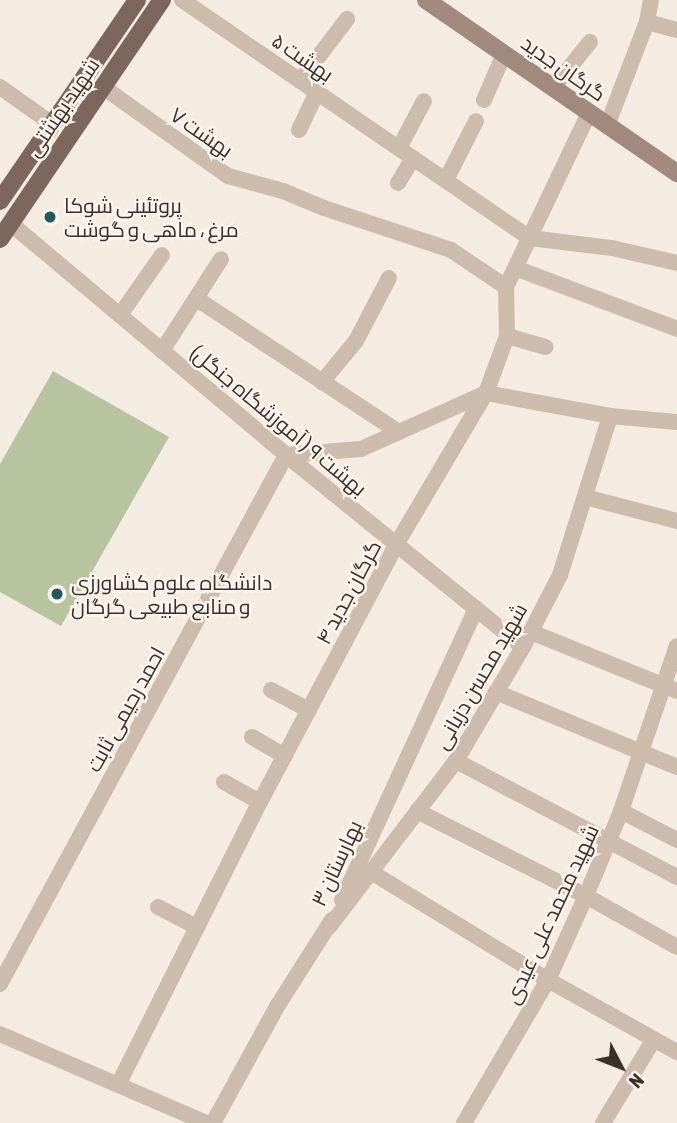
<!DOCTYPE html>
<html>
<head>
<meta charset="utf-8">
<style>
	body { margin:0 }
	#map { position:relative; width:677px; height:1123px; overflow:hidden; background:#f4ebe1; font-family:"Asap Condensed",Cairo,sans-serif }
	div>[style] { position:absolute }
	.green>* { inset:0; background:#b8c4a0 }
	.minor>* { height:16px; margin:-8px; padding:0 8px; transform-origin:8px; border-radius:8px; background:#cdbbac }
	.secondary>* { height:18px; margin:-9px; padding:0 9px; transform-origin:9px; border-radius:9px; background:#a18a7d }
	.primary>* { height:18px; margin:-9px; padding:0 9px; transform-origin:9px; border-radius:9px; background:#7d675c }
	.dots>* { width:19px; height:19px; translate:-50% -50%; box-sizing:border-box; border:4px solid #fbf5ee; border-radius:50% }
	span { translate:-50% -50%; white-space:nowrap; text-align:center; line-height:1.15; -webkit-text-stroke:5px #fbf5ee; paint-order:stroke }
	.street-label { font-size:21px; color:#3b302b }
	.poi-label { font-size:21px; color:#3b302b }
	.left { translate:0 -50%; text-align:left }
	.north { position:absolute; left:586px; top:1032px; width:70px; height:70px; -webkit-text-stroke:5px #fbf5ee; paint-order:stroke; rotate:132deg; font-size:19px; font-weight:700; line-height:28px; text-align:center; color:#3b302b }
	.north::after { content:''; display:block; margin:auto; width:24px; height:32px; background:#3b302b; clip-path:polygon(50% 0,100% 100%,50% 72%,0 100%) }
</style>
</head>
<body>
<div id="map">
	<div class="green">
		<i style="clip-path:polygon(53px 371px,169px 437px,61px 626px,0 592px,0 464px)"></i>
	</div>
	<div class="minor">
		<i style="left:182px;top:0;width:422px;rotate:34.4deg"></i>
		<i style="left:530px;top:238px;width:83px;rotate:7deg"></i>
		<i style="left:612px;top:248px;width:67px;rotate:13deg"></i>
		<i style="left:647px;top:22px;width:31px;rotate:15deg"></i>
		<i style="left:300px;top:81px;width:78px;rotate:-52.8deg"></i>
		<i style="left:0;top:87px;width:64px;rotate:35.4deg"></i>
		<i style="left:103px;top:87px;width:153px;rotate:35.5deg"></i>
		<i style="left:228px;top:176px;width:57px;rotate:15.3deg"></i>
		<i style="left:283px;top:191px;width:44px;rotate:22.5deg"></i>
		<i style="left:324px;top:208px;width:134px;rotate:18.3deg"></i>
		<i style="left:451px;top:250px;width:66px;rotate:33.9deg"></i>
		<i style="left:553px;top:88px;width:59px;rotate:-51.2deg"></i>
		<i style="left:484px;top:100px;width:50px;rotate:-66.5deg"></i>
		<i style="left:607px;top:126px;width:111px;rotate:-69deg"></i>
		<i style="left:647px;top:22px;width:22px;rotate:-80deg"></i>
		<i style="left:299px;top:130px;width:42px;rotate:-64.7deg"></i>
		<i style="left:399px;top:148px;width:53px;rotate:-62deg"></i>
		<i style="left:446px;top:180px;width:66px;rotate:-63deg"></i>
		<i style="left:398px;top:183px;width:29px;rotate:-59deg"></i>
		<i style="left:10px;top:223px;width:361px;rotate:40deg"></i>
		<i style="left:286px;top:455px;width:305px;rotate:39deg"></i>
		<i style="left:515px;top:268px;width:173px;rotate:20.6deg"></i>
		<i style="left:197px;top:299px;width:242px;rotate:33.4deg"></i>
		<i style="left:120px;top:315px;width:73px;rotate:-55deg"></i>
		<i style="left:507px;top:336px;width:40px;rotate:16deg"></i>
		<i style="left:162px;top:351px;width:109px;rotate:-57.3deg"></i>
		<i style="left:322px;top:382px;width:53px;rotate:-50.3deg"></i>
		<i style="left:356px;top:341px;width:71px;rotate:-62.4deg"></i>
		<i style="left:486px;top:393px;width:126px;rotate:10.5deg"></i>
		<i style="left:610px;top:416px;width:67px;rotate:5.1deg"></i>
		<i style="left:585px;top:497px;width:95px;rotate:14.6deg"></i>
		<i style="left:531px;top:632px;width:157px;rotate:22deg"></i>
		<i style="left:271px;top:690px;width:43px;rotate:27.8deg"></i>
		<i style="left:496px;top:692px;width:196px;rotate:22.5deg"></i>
		<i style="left:252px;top:737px;width:38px;rotate:30deg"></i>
		<i style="left:456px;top:761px;width:250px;rotate:27.7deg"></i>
		<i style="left:224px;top:782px;width:41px;rotate:29.1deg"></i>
		<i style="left:417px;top:811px;width:189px;rotate:26.7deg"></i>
		<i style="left:586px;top:896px;width:104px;rotate:29.3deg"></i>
		<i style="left:621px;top:811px;width:63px;rotate:27.4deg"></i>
		<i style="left:371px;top:872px;width:207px;rotate:31.4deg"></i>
		<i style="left:548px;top:980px;width:148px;rotate:29.2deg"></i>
		<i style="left:342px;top:900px;width:321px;rotate:-65.3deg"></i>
		<i style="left:158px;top:907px;width:44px;rotate:27.1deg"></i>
		<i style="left:329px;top:927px;width:209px;rotate:-52.6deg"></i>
		<i style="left:456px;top:761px;width:132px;rotate:-59.6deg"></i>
		<i style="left:523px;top:647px;width:81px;rotate:-62.8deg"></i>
		<i style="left:560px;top:575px;width:167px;rotate:-72.5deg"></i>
		<i style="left:0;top:984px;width:601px;rotate:-61.6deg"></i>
		<i style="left:286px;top:455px;width:75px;rotate:-4.6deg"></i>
		<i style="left:361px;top:449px;width:137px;rotate:-24.1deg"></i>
		<i style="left:0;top:1034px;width:225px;rotate:23.3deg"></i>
		<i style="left:118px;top:1085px;width:317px;rotate:-63.4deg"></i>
		<i style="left:260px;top:802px;width:291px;rotate:-62.1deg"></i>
		<i style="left:396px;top:545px;width:177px;rotate:-59.4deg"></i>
		<i style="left:486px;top:393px;width:61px;rotate:-69.8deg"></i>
		<i style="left:507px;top:336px;width:49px;rotate:-91.2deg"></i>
		<i style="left:506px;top:287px;width:193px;rotate:-64.5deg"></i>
		<i style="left:213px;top:1123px;width:135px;rotate:-61.2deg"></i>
		<i style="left:278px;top:1005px;width:101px;rotate:-57.6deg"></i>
		<i style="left:464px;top:1123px;width:166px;rotate:-59.6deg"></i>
		<i style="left:548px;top:980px;width:92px;rotate:-65.7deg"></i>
		<i style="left:586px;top:896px;width:92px;rotate:-67.6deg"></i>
		<i style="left:621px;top:811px;width:174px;rotate:-71.3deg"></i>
		<i style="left:603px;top:1123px;width:98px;rotate:-58.7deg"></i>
	</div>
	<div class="secondary">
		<i style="left:426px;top:0;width:305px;rotate:34.6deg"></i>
	</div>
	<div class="primary">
		<i style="left:0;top:201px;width:243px;rotate:-55.7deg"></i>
		<i style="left:0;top:239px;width:289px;rotate:-55.9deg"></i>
	</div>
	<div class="dots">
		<i style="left:50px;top:217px;background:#1f5a5e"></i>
		<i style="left:57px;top:594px;background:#1f5a5e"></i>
	</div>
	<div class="street-label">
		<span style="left:303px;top:57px;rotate:34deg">بهشت ۵</span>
		<span style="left:564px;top:68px;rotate:35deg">گرگان جدید</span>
		<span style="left:62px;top:107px;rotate:-56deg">شهید بهشتی</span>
		<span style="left:202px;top:132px;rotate:35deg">بهشت ۷</span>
		<span style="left:279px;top:420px;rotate:40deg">بهشت ۹ ( آموزشگاه جنگل)</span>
		<span style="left:348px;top:592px;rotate:-62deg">گرگان جدید ۴</span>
		<span style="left:480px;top:676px;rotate:-60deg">شهید محسن دزیانی</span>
		<span style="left:125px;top:709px;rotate:-61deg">احمد رحیمی ثابت</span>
		<span style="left:336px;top:863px;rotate:-65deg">بهارستان ۳</span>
		<span style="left:551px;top:914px;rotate:-65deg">شهید محمد علی عیدی</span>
	</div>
	<div class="poi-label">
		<span class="left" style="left:64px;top:217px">پروتئینی شوکا<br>مرغ‌ ، ماهی و گوشت</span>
		<span class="left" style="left:71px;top:594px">دانشگاه علوم کشاورزی<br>و منابع طبیعی گرگان</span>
	</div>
	<div class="north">N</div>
</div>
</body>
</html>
